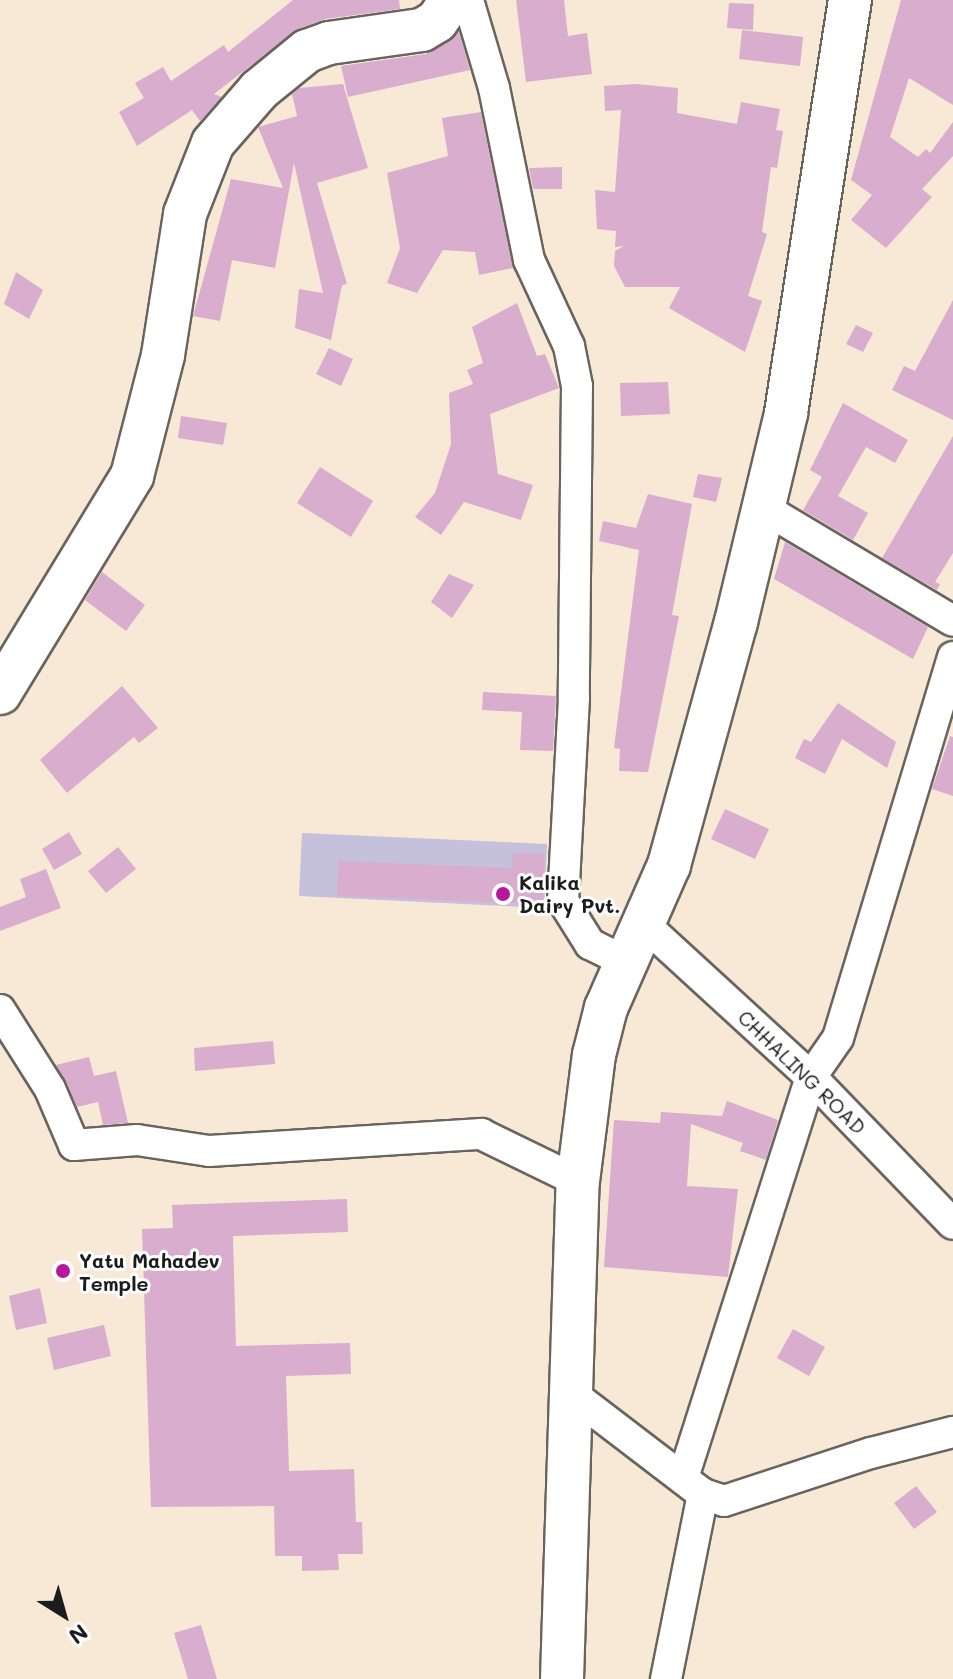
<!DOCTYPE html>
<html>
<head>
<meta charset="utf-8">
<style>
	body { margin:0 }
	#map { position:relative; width:953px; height:1679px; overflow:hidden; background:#f7e9d6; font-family:Mali,sans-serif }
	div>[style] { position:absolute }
	.industrial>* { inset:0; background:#c5c0db }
	.building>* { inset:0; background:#d9adcd }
	.roads { filter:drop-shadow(2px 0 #69645d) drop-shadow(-2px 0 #69645d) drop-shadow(0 2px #69645d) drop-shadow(0 -2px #69645d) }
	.minor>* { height:30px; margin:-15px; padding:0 15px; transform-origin:15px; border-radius:15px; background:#fff }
	.secondary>* { height:42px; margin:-21px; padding:0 21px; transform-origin:21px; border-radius:21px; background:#fff }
	.dots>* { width:22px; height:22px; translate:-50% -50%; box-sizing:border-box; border:4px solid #fff; border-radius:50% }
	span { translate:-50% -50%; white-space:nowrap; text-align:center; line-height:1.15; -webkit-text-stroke:6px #fff; paint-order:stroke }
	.poi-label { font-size:20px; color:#1c1c1c; font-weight:700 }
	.left { translate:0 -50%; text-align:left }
	.street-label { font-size:20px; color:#1c1c1c }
	.north { position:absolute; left:24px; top:1575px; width:80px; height:80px; -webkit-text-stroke:6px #fff; paint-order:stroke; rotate:143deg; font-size:22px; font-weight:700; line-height:32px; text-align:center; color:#1c1c1c }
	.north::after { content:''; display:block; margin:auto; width:28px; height:36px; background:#1c1c1c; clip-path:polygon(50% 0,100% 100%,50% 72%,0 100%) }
</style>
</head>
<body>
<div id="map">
	<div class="industrial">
		<i style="clip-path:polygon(302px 833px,547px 844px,544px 908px,299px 896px)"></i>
	</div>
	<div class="building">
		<i style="clip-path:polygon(293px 0,399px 0,400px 9px,325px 19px,298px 29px,214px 94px,222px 97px,200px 121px,192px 110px,137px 146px,119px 112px,144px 98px,135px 83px,163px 67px,171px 81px,224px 45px,228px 52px)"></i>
		<i style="clip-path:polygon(516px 0,564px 0,568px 36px,587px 33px,592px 74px,526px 82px)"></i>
		<i style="clip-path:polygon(901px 0,953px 0,953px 105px,909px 78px,890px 137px,918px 157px,926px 149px,930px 153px,953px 122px,953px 156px,922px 189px,932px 197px,886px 248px,851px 220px,872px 195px,851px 180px)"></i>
		<i style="clip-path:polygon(729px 3px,754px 4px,753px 30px,727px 28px)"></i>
		<i style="clip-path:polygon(742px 30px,803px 37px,800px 66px,739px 59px)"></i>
		<i style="clip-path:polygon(459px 32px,470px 70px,348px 97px,341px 66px,426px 54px)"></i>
		<i style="clip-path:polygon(343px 84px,368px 168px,317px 183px,347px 284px,342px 285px,331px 340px,295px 328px,299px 289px,323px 293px,294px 163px,275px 268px,232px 260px,220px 321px,193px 316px,231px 179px,283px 188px,258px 127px,297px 116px,292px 94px,299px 88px)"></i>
		<i style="clip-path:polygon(636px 84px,678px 88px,677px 113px,737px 124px,741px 102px,780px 109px,776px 130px,783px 131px,777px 168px,771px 167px,762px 232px,767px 234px,748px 296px,762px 301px,745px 352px,669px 308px,680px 287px,625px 287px,614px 266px,615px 251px,624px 246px,615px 247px,616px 231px,597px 229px,595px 190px,615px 192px,621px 110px,605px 111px,604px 86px)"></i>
		<i style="clip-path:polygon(481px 112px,513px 268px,479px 275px,475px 252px,443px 250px,417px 293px,387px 283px,400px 248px,387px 173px,448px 156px,442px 118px)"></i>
		<i style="clip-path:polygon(562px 167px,562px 189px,533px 189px,529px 168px)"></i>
		<i style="clip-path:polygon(16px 272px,43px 290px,29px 319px,4px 304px)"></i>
		<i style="clip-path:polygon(953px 300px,953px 420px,892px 390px,904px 366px,915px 371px)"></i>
		<i style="clip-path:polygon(517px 303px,537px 356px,545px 354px,559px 388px,490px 414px,498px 474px,533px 485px,521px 520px,464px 502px,441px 535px,415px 517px,435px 493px,451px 444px,449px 393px,473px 384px,467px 370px,483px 363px,472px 327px)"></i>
		<i style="clip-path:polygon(856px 325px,873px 333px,863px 352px,846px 344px)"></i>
		<i style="clip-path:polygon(329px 348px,353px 359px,341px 386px,316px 374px)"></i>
		<i style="clip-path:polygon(668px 382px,670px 414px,621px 416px,620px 383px)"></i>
		<i style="clip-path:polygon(843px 403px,908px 440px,895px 463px,866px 447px,838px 496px,868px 513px,853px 540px,803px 510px,822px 477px,810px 470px)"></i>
		<i style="clip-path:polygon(181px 416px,227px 423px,223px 445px,178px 438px)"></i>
		<i style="clip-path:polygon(953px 436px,953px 553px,935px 582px,940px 584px,937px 590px,882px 558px)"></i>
		<i style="clip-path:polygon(320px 467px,373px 501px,351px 537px,297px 503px)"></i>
		<i style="clip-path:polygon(698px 474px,722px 478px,716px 502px,693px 497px)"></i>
		<i style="clip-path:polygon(648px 494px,692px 504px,672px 615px,679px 616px,648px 772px,619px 771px,620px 749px,614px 748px,639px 550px,599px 541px,603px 521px,636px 528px)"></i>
		<i style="clip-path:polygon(785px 542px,928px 627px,913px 659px,774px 579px)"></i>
		<i style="clip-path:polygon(102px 572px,145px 605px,126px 631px,85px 600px)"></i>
		<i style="clip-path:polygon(449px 574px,474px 585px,452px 618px,431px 602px)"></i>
		<i style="clip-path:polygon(122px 686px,158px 728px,139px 743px,134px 737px,67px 793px,40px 760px)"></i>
		<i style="clip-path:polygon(483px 692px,556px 696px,553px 751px,520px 750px,522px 712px,482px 710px)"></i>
		<i style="clip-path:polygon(838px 703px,896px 742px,887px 768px,842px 739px,825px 774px,795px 758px,804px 739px,811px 742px)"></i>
		<i style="clip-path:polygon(950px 736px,953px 737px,953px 796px,932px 789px)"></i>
		<i style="clip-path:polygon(725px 809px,769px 829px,755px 859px,711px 839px)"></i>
		<i style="clip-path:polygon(69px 832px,82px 854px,54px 870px,42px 849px)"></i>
		<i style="clip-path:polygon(118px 847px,136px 869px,106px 893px,88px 871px)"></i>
		<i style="clip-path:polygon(513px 853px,545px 854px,542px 904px,337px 896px,338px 861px,512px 868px)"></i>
		<i style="clip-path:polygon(46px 869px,61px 908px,0 931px,0 907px,26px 897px,20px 879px)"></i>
		<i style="clip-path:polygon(273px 1041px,275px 1064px,195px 1071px,194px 1048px)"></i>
		<i style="clip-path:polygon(89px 1057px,94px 1076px,116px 1071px,128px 1123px,103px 1125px,98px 1102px,77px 1107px,56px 1065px)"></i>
		<i style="clip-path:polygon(727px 1101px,778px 1120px,766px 1160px,740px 1151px,743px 1143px,691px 1124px,687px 1186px,738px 1189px,728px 1277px,604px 1267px,614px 1120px,660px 1123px,661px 1112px,722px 1116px)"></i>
		<i style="clip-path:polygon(347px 1199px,348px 1232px,233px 1236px,236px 1346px,350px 1343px,351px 1374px,286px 1376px,289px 1471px,354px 1469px,356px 1522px,362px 1522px,363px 1554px,338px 1554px,339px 1570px,302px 1571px,302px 1556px,275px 1556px,274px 1506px,151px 1507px,142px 1229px,173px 1228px,172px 1205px)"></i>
		<i style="clip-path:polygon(40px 1288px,47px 1323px,16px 1330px,9px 1296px)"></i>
		<i style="clip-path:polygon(104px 1325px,111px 1356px,54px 1370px,47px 1338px)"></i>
		<i style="clip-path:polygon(793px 1329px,825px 1347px,809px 1376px,777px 1358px)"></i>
		<i style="clip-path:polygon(916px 1486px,937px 1512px,914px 1529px,894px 1503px)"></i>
		<i style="clip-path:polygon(201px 1625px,217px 1679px,188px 1679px,174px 1633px)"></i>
	</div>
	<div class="roads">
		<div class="minor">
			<i style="left:460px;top:0;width:12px;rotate:35deg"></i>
			<i style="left:470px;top:7px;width:84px;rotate:73.5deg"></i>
			<i style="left:494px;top:88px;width:176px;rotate:78.5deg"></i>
			<i style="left:529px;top:260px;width:95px;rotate:65.1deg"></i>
			<i style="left:569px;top:346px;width:41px;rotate:78.7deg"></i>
			<i style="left:577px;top:386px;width:312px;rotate:90.6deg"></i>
			<i style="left:574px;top:698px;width:203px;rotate:93.1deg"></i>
			<i style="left:563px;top:901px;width:51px;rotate:57.9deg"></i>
			<i style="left:590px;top:944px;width:45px;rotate:26.6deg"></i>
			<i style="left:762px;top:507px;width:222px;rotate:30.8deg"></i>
			<i style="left:646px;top:926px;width:224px;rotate:42.5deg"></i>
			<i style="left:811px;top:1077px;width:204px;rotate:46deg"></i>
			<i style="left:0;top:1010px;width:93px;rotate:57.7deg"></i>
			<i style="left:50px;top:1089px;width:61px;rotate:66.8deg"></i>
			<i style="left:74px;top:1145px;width:63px;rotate:-4.5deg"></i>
			<i style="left:137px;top:1140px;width:73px;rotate:8.7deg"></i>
			<i style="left:209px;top:1151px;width:273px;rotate:-3.6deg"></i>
			<i style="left:481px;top:1134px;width:108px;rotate:25.9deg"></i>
			<i style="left:572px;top:1394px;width:165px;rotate:37.4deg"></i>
			<i style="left:703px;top:1494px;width:22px;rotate:18deg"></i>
			<i style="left:724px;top:1501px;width:155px;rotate:-18.1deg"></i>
			<i style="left:871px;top:1453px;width:85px;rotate:-14.4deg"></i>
			<i style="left:683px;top:1478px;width:421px;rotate:-72.3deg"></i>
			<i style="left:811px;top:1077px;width:47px;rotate:-55.3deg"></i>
			<i style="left:838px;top:1038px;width:398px;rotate:-73.2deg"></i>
			<i style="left:666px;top:1679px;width:189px;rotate:-78.7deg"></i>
		</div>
		<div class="secondary">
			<i style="left:0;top:693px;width:254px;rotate:-58.7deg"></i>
			<i style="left:132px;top:476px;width:125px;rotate:-75.6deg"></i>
			<i style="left:163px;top:355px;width:143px;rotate:-81.1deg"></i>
			<i style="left:185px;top:214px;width:76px;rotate:-68.5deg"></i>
			<i style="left:213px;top:143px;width:70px;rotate:-49deg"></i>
			<i style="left:259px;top:90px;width:62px;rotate:-39.1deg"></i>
			<i style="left:307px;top:51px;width:23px;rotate:-20deg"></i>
			<i style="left:329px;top:43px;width:94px;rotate:-8deg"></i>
			<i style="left:422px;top:30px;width:17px;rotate:-31deg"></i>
			<i style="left:437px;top:21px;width:25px;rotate:-56deg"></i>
			<i style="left:562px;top:1679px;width:498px;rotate:-88.2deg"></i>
			<i style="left:578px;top:1181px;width:127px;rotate:-82.8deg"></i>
			<i style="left:594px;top:1055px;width:49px;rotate:-75.7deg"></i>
			<i style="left:606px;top:1008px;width:156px;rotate:-66.2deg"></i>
			<i style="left:669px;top:865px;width:252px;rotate:-74.6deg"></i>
			<i style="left:736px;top:622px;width:215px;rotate:-76.5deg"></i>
			<i style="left:786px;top:413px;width:418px;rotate:-81.2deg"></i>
		</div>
	</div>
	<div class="dots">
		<i style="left:503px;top:894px;background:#b5179e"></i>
		<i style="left:63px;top:1271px;background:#b5179e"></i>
	</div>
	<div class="poi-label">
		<span class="left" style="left:519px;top:894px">Kalika<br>Dairy Pvt.</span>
		<span class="left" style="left:79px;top:1272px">Yatu Mahadev<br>Temple</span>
	</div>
	<div class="street-label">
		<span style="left:802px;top:1072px;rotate:44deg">CHHALING ROAD</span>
	</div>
	<div class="north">N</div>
</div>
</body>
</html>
